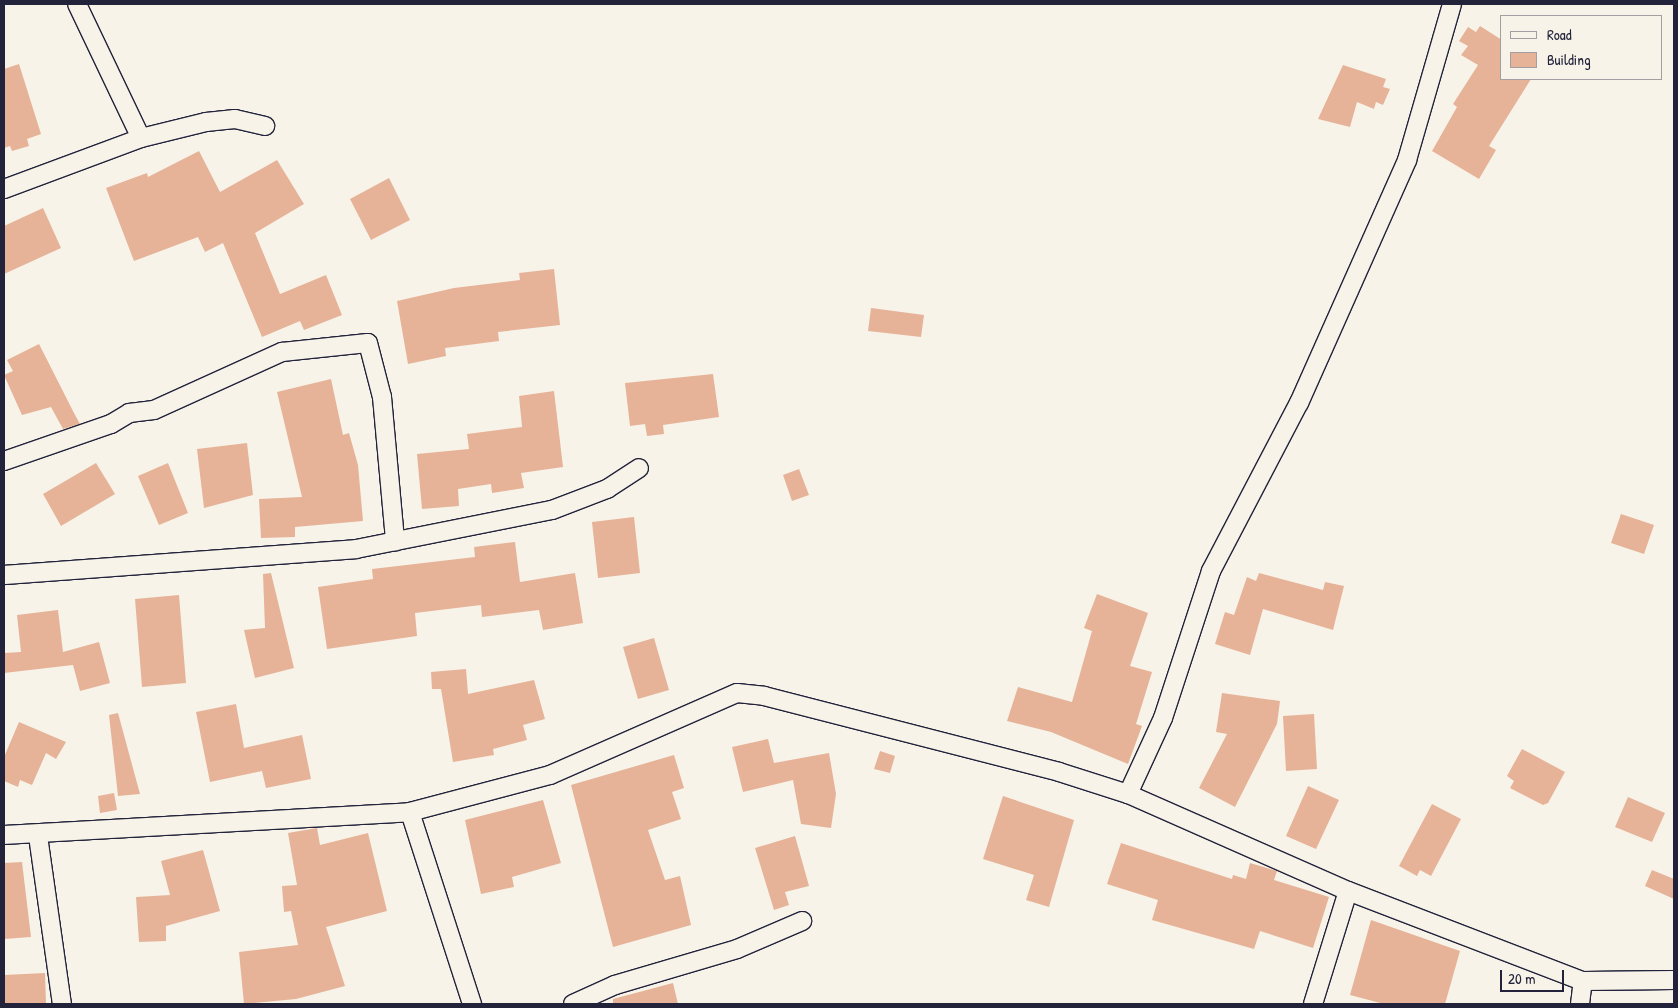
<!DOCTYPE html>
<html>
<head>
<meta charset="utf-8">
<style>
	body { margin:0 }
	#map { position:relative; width:1678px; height:1008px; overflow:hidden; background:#f7f3e8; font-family:"Patrick Hand",sans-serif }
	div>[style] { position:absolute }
	.building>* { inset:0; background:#e6b398 }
	.roads { filter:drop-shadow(1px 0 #22223b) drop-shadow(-1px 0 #22223b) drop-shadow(0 1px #22223b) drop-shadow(0 -1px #22223b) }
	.minor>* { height:18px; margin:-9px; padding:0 9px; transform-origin:9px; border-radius:9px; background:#f7f3e8 }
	span { translate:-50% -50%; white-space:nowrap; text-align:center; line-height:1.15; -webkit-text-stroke:4.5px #f7f3e8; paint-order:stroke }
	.frame { position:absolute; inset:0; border:5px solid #22223b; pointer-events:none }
	.legend { position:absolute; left:1500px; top:15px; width:162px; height:65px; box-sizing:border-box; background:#f7f3e8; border:1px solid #a29fa3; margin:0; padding:6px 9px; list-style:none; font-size:15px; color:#22223b }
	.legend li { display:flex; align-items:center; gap:10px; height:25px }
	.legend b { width:25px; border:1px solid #a29fa3 }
	.scale { position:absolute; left:1500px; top:970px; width:64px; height:22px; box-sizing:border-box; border:2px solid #22223b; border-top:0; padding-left:6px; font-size:15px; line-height:18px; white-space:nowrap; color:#22223b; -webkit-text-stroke:4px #f7f3e8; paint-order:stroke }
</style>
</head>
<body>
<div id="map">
	<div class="building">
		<i style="clip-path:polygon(1480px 26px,1502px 40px,1502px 79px,1531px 79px,1489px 146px,1496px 150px,1479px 179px,1432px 151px,1457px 107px,1453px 104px,1478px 65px,1461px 55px,1468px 46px,1459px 41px,1468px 27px,1476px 32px)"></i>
		<i style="clip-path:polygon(19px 64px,41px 134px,27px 139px,29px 146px,12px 151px,10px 146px,4px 148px,4px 69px)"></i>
		<i style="clip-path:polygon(1343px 65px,1386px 79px,1383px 87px,1390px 89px,1383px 105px,1376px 102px,1374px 109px,1357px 102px,1350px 127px,1318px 119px)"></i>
		<i style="clip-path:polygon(199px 151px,220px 192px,277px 160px,304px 204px,255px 233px,280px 294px,326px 275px,342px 315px,304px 330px,300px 321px,262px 337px,223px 243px,205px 252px,198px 237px,134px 261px,106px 188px,147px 173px,148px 177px)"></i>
		<i style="clip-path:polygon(389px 178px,410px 220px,371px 240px,350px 199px)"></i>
		<i style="clip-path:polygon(43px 208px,61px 248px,4px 274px,4px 226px)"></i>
		<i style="clip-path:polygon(554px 269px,560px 325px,498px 332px,499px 341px,445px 348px,446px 356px,408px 364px,397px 301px,454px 288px,520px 280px,519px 273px)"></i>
		<i style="clip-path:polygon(871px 308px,924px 315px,921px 337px,868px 331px)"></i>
		<i style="clip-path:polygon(39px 344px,74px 413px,80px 424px,63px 429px,51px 407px,22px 415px,4px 375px,13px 371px,7px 360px)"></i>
		<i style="clip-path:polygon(713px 374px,719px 417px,663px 425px,664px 434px,647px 436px,645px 424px,630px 426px,625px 383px)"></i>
		<i style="clip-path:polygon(331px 379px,343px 435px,349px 433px,358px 465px,363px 521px,295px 527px,295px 537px,261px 538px,259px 499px,302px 497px,277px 392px)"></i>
		<i style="clip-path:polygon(554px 391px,563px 467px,521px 473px,524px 488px,492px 493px,491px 484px,458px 489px,459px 506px,422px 509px,417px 454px,469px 449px,467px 434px,522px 427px,519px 396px)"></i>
		<i style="clip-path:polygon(247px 443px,253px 495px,204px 508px,197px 449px)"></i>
		<i style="clip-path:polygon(96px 463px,115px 494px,61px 526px,43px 494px)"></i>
		<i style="clip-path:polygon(168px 463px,188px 513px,159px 525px,138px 476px)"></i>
		<i style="clip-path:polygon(799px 469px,809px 495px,792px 501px,783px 475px)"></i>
		<i style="clip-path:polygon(1621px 514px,1654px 525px,1644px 554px,1611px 543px)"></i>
		<i style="clip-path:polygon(634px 517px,640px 573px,598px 578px,592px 522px)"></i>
		<i style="clip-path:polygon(515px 542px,520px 582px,575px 573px,583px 623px,543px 630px,539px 610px,482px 617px,481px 605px,415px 613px,417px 636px,327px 649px,318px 587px,373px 579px,372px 569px,475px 557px,474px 547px)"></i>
		<i style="clip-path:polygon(271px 573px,294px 668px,255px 678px,244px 630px,265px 628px,263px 574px)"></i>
		<i style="clip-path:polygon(1259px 573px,1323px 590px,1325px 582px,1344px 586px,1333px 630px,1263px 609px,1250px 655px,1215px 644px,1225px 612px,1234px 615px,1247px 577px,1256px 581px)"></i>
		<i style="clip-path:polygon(1097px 594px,1148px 613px,1130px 666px,1152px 672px,1136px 724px,1142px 726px,1128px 764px,1051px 732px,1007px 721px,1018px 687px,1072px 702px,1092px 631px,1084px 628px)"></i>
		<i style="clip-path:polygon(179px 595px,186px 683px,142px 687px,135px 599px)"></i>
		<i style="clip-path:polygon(58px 610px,63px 652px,99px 642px,110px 683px,80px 691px,73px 665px,4px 673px,4px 653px,21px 652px,17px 615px)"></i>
		<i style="clip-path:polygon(654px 638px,669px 690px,638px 699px,623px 647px)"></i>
		<i style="clip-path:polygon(466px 669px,468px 694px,534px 680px,545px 719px,523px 725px,527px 740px,493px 749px,494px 755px,453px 762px,441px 689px,432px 689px,431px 672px)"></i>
		<i style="clip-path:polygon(1222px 693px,1280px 701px,1277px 724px,1235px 807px,1199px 788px,1227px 734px,1216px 732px)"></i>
		<i style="clip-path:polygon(236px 704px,244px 748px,302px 735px,311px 779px,266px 788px,262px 771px,210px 782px,196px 712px)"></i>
		<i style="clip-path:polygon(118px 713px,140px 794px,118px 796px,109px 715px)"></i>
		<i style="clip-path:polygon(1314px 714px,1317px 769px,1286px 771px,1283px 716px)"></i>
		<i style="clip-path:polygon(19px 722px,66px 742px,56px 759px,46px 753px,32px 785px,20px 780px,18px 787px,4px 781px,4px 757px)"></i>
		<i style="clip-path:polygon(768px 739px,774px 763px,829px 753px,836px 794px,831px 828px,801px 824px,793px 780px,743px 792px,732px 747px)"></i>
		<i style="clip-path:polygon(1522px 749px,1565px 772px,1548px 803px,1543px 805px,1510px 788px,1514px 781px,1507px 776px)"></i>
		<i style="clip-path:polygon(880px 751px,895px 756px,890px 773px,874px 769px)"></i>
		<i style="clip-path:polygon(674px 755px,684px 788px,672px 792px,681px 819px,648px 830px,665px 880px,680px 876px,691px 925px,613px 947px,571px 785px)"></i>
		<i style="clip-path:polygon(1308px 786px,1339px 800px,1316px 849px,1286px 836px)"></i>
		<i style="clip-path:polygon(114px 793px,117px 810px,100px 813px,98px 796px)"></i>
		<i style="clip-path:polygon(1003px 796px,1074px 820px,1049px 907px,1026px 900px,1034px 875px,983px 859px)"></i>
		<i style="clip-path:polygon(1628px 797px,1665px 813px,1652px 842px,1615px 827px)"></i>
		<i style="clip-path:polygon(543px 800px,561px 863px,512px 877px,514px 887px,481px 894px,465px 820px)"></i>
		<i style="clip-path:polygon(1432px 804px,1461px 819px,1431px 876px,1420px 870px,1417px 876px,1399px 866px)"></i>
		<i style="clip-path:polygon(317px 828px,320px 845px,368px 833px,387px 911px,326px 927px,345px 986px,296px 999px,244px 1004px,239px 952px,298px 945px,291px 911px,284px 912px,282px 886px,297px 885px,288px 833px)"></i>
		<i style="clip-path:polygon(795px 836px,809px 886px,785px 892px,789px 905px,774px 910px,755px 848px)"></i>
		<i style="clip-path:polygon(1121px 843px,1232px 879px,1233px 875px,1246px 879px,1250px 863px,1277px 871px,1274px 880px,1329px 897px,1313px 948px,1260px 931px,1254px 949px,1152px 920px,1158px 900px,1107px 884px)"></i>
		<i style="clip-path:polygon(203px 850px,220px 911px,166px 926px,166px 941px,139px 942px,136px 897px,170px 895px,161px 861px)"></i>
		<i style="clip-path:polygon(22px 862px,31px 937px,4px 939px,4px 863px)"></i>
		<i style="clip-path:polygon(1652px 870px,1674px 879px,1674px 899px,1645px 886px)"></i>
		<i style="clip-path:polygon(1371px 920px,1460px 951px,1445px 1004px,1384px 1004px,1350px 995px)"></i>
		<i style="clip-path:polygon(45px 973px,46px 1004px,4px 1004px,4px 975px)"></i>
		<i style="clip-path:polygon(673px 983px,678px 1004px,613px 1004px,613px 999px)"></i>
	</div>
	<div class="roads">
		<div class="minor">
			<i style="left:77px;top:4px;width:148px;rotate:64.5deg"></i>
			<i style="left:4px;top:189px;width:146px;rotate:-20.4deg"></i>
			<i style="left:141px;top:138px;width:67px;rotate:-13.8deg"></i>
			<i style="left:206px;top:122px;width:29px;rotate:-6deg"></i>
			<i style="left:235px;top:119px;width:31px;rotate:13deg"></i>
			<i style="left:4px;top:461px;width:113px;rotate:-19.1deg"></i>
			<i style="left:111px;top:424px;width:21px;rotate:-31deg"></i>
			<i style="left:129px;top:413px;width:25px;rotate:-7deg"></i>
			<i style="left:154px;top:410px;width:141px;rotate:-24.4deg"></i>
			<i style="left:282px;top:352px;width:86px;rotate:-6deg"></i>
			<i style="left:368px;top:343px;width:56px;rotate:75.5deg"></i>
			<i style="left:382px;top:397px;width:145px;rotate:84.8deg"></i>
			<i style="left:4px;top:575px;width:353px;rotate:-4.2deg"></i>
			<i style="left:356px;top:549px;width:200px;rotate:-11.3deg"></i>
			<i style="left:552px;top:510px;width:59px;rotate:-20.9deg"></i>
			<i style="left:607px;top:489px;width:38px;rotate:-33deg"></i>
			<i style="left:1128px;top:794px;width:84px;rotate:-65.3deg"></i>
			<i style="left:1163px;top:718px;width:155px;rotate:-71.9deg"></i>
			<i style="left:1211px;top:571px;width:190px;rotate:-62.4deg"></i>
			<i style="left:1299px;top:403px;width:266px;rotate:-66deg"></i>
			<i style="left:1407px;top:160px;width:162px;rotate:-73.9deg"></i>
			<i style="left:410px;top:812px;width:202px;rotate:72.1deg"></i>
			<i style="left:4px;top:835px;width:407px;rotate:-3.2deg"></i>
			<i style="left:410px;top:812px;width:145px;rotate:-14.8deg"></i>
			<i style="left:550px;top:775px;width:204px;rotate:-23.7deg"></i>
			<i style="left:737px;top:693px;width:27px;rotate:6deg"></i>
			<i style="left:764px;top:696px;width:305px;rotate:14.4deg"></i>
			<i style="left:1059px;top:772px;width:72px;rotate:17.7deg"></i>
			<i style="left:1128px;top:794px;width:240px;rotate:23.8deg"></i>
			<i style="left:1348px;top:891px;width:252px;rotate:21deg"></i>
			<i style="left:1583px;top:981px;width:91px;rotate:-0.6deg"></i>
			<i style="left:38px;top:836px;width:170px;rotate:81.9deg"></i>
			<i style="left:573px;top:1004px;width:46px;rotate:-24.3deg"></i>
			<i style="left:615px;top:985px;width:127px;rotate:-16.4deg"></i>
			<i style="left:737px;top:949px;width:71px;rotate:-23.3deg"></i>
			<i style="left:1313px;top:1004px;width:118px;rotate:-72.8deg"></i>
			<i style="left:1580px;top:1004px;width:23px;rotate:-83deg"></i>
		</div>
	</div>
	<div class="frame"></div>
	<ul class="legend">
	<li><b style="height:6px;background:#f7f3e8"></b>Road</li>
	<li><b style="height:14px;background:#e6b398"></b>Building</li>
	</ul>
	<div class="scale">20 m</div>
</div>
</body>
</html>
